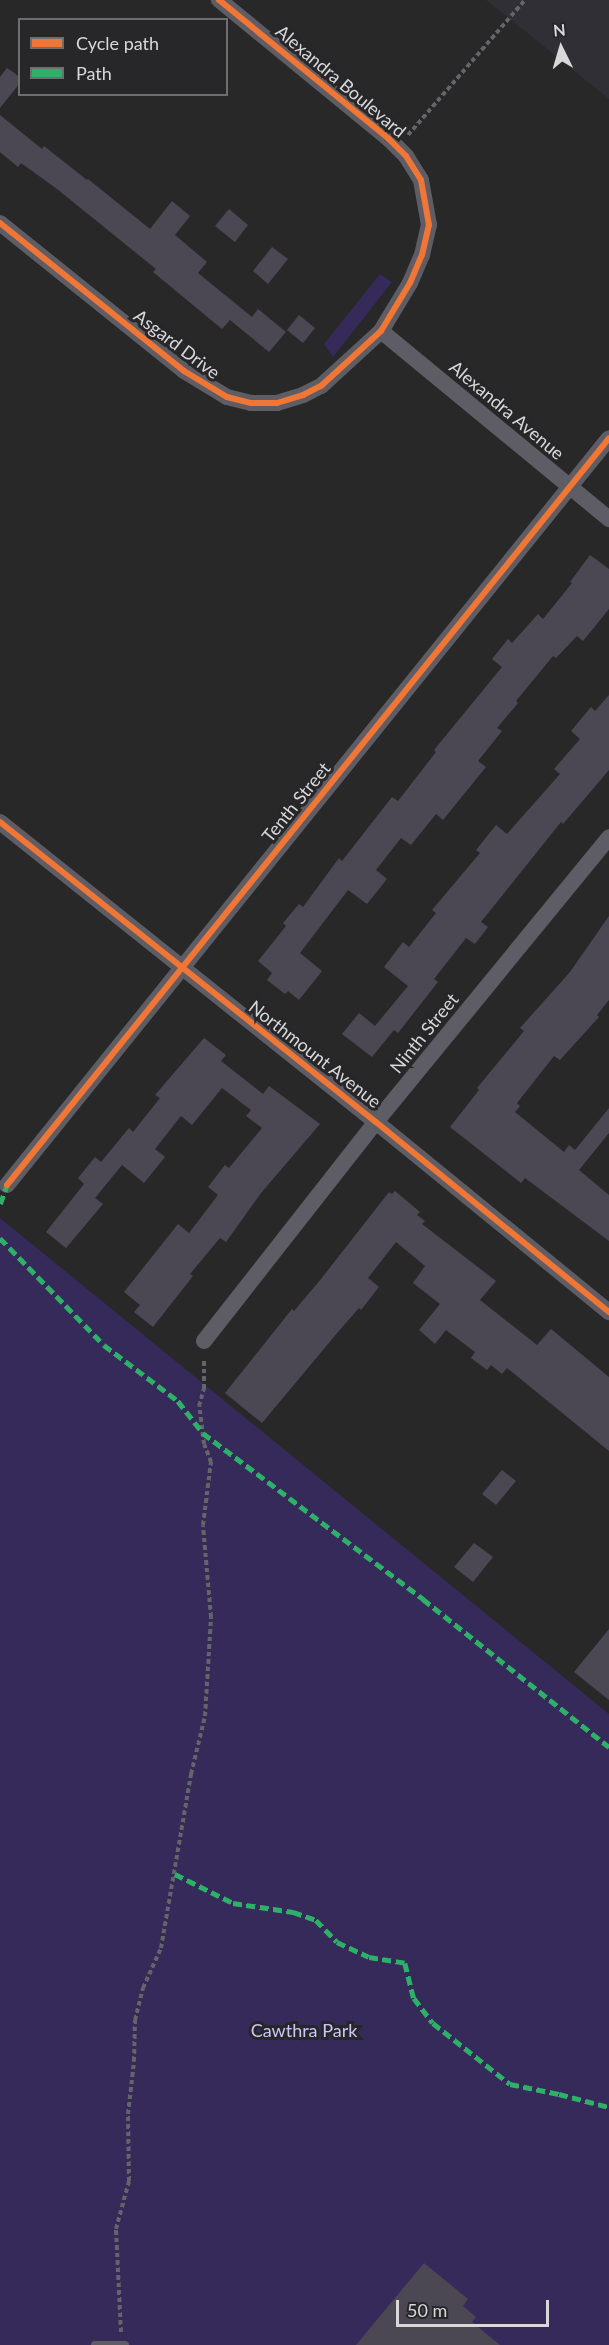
<!DOCTYPE html>
<html>
<head>
<meta charset="utf-8">
<style>
	body { margin:0 }
	#map { position:relative; width:609px; height:2345px; overflow:hidden; background:#282829; font-family:Lato,sans-serif }
	div>[style] { position:absolute }
	.built>* { inset:0; background:#302f36 }
	.green>* { inset:0; background:#352a59 }
	.building>* { inset:0; background:#4b4854 }
	.path>* { height:4px; margin-top:-2px; transform-origin:0; background:repeating-linear-gradient(90deg,#646469 0 4.5px,transparent 0 7.5px) }
	.lane>* { height:8px; margin:-4px; padding:0 4px; transform-origin:4px; border-radius:4px; background:#5e5d65 }
	.street>* { height:16px; margin:-8px; padding:0 8px; transform-origin:8px; border-radius:8px; background:#5e5d65 }
	.quiet>* { height:4.5px; margin-top:-2.25px; transform-origin:0; background:repeating-linear-gradient(90deg,#2db169 0 9px,transparent 0 13.5px) }
	.cycleway>* { height:6px; margin:-3px; padding:0 3px; transform-origin:3px; border-radius:3px; background:#f07635 }
	span { translate:-50% -50%; white-space:nowrap; text-align:center; line-height:1.15; -webkit-text-stroke:6px #27272a; paint-order:stroke }
	.street-label { font-size:18px; color:#d8d8da }
	.park-label { font-size:18px; color:#cdc4fc }
	.legend { position:absolute; left:18px; top:18px; width:210px; height:78px; box-sizing:border-box; background:#27272a; border:2px solid #6e6e70; margin:0; padding:8px 10px; list-style:none; font-size:18px; color:#d8d8da }
	.legend li { display:flex; align-items:center; gap:12px; height:30px }
	.legend b { width:30px; border:2px solid #6e6e70 }
	.north { position:absolute; left:531px; top:18px; width:60px; height:60px; -webkit-text-stroke:4px #27272a; paint-order:stroke; rotate:355deg; font-size:16px; font-weight:700; line-height:24px; text-align:center; color:#d8d8da }
	.north::after { content:''; display:block; margin:auto; width:21px; height:27px; background:#d8d8da; clip-path:polygon(50% 0,100% 100%,50% 72%,0 100%) }
	.scale { position:absolute; left:396px; top:2300px; width:153px; height:27px; box-sizing:border-box; border:3px solid #d8d8da; border-top:0; padding-left:8px; font-size:18px; line-height:21px; white-space:nowrap; color:#d8d8da; -webkit-text-stroke:4px #27272a; paint-order:stroke }
</style>
</head>
<body>
<div id="map">
	<div class="built">
		<i style="clip-path:polygon(486px 0,609px 0,609px 99px,525px 31px)"></i>
	</div>
	<div class="green">
		<i style="clip-path:polygon(380px 274px,392px 282px,333px 357px,324px 344px)"></i>
		<i style="clip-path:polygon(0 1218px,609px 1714px,609px 2345px,0 2345px)"></i>
	</div>
	<div class="building">
		<i style="clip-path:polygon(7px 68px,20px 77px,20px 83px,0 108px,0 77px)"></i>
		<i style="clip-path:polygon(0 115px,42px 149px,44px 146px,87px 180px,88px 179px,150px 229px,172px 201px,190px 216px,175px 235px,207px 262px,198px 273px,252px 317px,258px 309px,286px 332px,269px 352px,230px 320px,222px 329px,153px 272px,156px 269px,57px 189px,21px 163px,18px 167px,0 152px)"></i>
		<i style="clip-path:polygon(229px 209px,248px 225px,235px 242px,215px 226px)"></i>
		<i style="clip-path:polygon(272px 247px,288px 259px,268px 284px,253px 271px)"></i>
		<i style="clip-path:polygon(299px 315px,315px 328px,303px 343px,287px 330px)"></i>
		<i style="clip-path:polygon(590px 555px,609px 569px,609px 609px,583px 641px,577px 636px,556px 658px,553px 656px,516px 701px,518px 703px,497px 728px,502px 731px,478px 761px,486px 767px,443px 820px,436px 814px,411px 845px,401px 838px,376px 870px,387px 879px,367px 904px,348px 890px,300px 953px,322px 971px,299px 1000px,288px 991px,285px 994px,267px 980px,272px 973px,258px 961px,286px 926px,283px 923px,299px 904px,303px 907px,339px 858px,342px 861px,392px 797px,398px 801px,436px 752px,434px 750px,502px 667px,492px 659px,508px 639px,512px 643px,538px 614px,543px 619px,572px 583px,570px 582px)"></i>
		<i style="clip-path:polygon(609px 695px,609px 770px,563px 824px,561px 822px,481px 922px,488px 927px,475px 944px,466px 938px,434px 979px,438px 982px,398px 1033px,394px 1030px,372px 1057px,342px 1034px,359px 1013px,375px 1026px,408px 986px,384px 967px,403px 942px,409px 947px,436px 913px,432px 910px,480px 853px,476px 850px,496px 825px,507px 834px,560px 774px,554px 769px,580px 739px,571px 731px,591px 707px,595px 711px)"></i>
		<i style="clip-path:polygon(609px 916px,609px 1000px,597px 1015px,599px 1017px,560px 1060px,554px 1056px,517px 1103px,520px 1106px,515px 1112px,564px 1152px,569px 1145px,575px 1150px,609px 1108px,609px 1133px,579px 1170px,609px 1195px,609px 1241px,525px 1178px,521px 1183px,450px 1127px,479px 1090px,477px 1088px,524px 1031px,520px 1028px,570px 972px)"></i>
		<i style="clip-path:polygon(204px 1038px,226px 1055px,221px 1061px,263px 1094px,269px 1086px,320px 1124px,261px 1193px,226px 1242px,220px 1238px,190px 1274px,193px 1276px,153px 1327px,134px 1312px,140px 1305px,124px 1292px,178px 1224px,189px 1233px,218px 1195px,208px 1187px,225px 1165px,229px 1168px,262px 1128px,246px 1116px,251px 1110px,222px 1088px,192px 1125px,181px 1116px,155px 1149px,165px 1157px,144px 1183px,122px 1165px,95px 1198px,103px 1204px,66px 1248px,46px 1232px,84px 1184px,78px 1178px,95px 1157px,101px 1162px,129px 1128px,133px 1132px,160px 1098px,155px 1095px)"></i>
		<i style="clip-path:polygon(395px 1191px,420px 1212px,417px 1215px,425px 1221px,422px 1224px,496px 1281px,480px 1300px,537px 1345px,551px 1329px,609px 1377px,609px 1451px,507px 1368px,502px 1374px,491px 1365px,487px 1370px,471px 1358px,475px 1352px,446px 1330px,435px 1344px,419px 1330px,440px 1304px,413px 1283px,425px 1266px,396px 1242px,368px 1278px,379px 1287px,361px 1310px,359px 1308px,338px 1332px,262px 1423px,225px 1393px,292px 1309px,294px 1311px,321px 1279px,389px 1192px,392px 1194px)"></i>
		<i style="clip-path:polygon(502px 1470px,516px 1481px,496px 1505px,482px 1494px)"></i>
		<i style="clip-path:polygon(474px 1543px,493px 1557px,473px 1582px,454px 1567px)"></i>
		<i style="clip-path:polygon(609px 1629px,609px 1700px,574px 1672px)"></i>
		<i style="clip-path:polygon(424px 2263px,468px 2299px,463px 2306px,476px 2317px,472px 2322px,500px 2345px,356px 2345px)"></i>
	</div>
	<div class="path">
		<i style="left:408px;top:135px;width:179px;rotate:-49.1deg"></i>
		<i style="left:121px;top:2332px;width:103px;rotate:-92.8deg"></i>
		<i style="left:116px;top:2229px;width:50px;rotate:-74.8deg"></i>
		<i style="left:129px;top:2181px;width:67px;rotate:-90.9deg"></i>
		<i style="left:128px;top:2114px;width:53px;rotate:-83.5deg"></i>
		<i style="left:134px;top:2061px;width:41px;rotate:-88.6deg"></i>
		<i style="left:135px;top:2020px;width:33px;rotate:-76deg"></i>
		<i style="left:143px;top:1988px;width:44px;rotate:-65.8deg"></i>
		<i style="left:161px;top:1948px;width:177px;rotate:-80.2deg"></i>
		<i style="left:191px;top:1774px;width:60px;rotate:-76.4deg"></i>
		<i style="left:205px;top:1716px;width:99px;rotate:-86.5deg"></i>
		<i style="left:211px;top:1617px;width:92px;rotate:-95deg"></i>
		<i style="left:203px;top:1525px;width:64px;rotate:-82.8deg"></i>
		<i style="left:211px;top:1462px;width:19px;rotate:-111deg"></i>
		<i style="left:204px;top:1444px;width:38px;rotate:-97deg"></i>
		<i style="left:199px;top:1406px;width:19px;rotate:-74deg"></i>
		<i style="left:204px;top:1388px;width:30px;rotate:-90deg"></i>
	</div>
	<div class="lane">
		<i style="left:95px;top:2345px;width:30px"></i>
	</div>
	<div class="street">
		<i style="left:0;top:223px;width:236px;rotate:38.8deg"></i>
		<i style="left:184px;top:371px;width:50px;rotate:31.2deg"></i>
		<i style="left:227px;top:397px;width:25px;rotate:14deg"></i>
		<i style="left:251px;top:403px;width:26px"></i>
		<i style="left:277px;top:403px;width:27px;rotate:-17deg"></i>
		<i style="left:303px;top:395px;width:20px;rotate:-27deg"></i>
		<i style="left:321px;top:386px;width:81px;rotate:-42.5deg"></i>
		<i style="left:381px;top:331px;width:56px;rotate:-58.9deg"></i>
		<i style="left:410px;top:283px;width:30px;rotate:-67deg"></i>
		<i style="left:422px;top:255px;width:31px;rotate:-77deg"></i>
		<i style="left:429px;top:225px;width:46px;rotate:-100.1deg"></i>
		<i style="left:421px;top:180px;width:28px;rotate:-122deg"></i>
		<i style="left:406px;top:156px;width:24px;rotate:-135deg"></i>
		<i style="left:389px;top:139px;width:220px;rotate:-140.7deg"></i>
		<i style="left:381px;top:331px;width:296px;rotate:39.5deg"></i>
		<i style="left:0;top:822px;width:481px;rotate:38.6deg"></i>
		<i style="left:376px;top:1122px;width:301px;rotate:39.2deg"></i>
		<i style="left:7px;top:1185px;width:959px;rotate:-51.13deg"></i>
		<i style="left:204px;top:1341px;width:278px;rotate:-51.9deg"></i>
		<i style="left:376px;top:1122px;width:368px;rotate:-50.7deg"></i>
	</div>
	<div class="quiet">
		<i style="left:0;top:1204px;width:20px;rotate:-70deg"></i>
		<i style="left:0;top:1238px;width:149px;rotate:45.8deg"></i>
		<i style="left:104px;top:1345px;width:93px;rotate:37.1deg"></i>
		<i style="left:178px;top:1401px;width:41px;rotate:52deg"></i>
		<i style="left:203px;top:1433px;width:276px;rotate:37deg"></i>
		<i style="left:423px;top:1599px;width:238px;rotate:38.5deg"></i>
		<i style="left:175px;top:1874px;width:65px;rotate:26.6deg"></i>
		<i style="left:233px;top:1903px;width:61px;rotate:8.5deg"></i>
		<i style="left:293px;top:1912px;width:24px;rotate:19deg"></i>
		<i style="left:316px;top:1920px;width:30px;rotate:46deg"></i>
		<i style="left:337px;top:1942px;width:35px;rotate:25deg"></i>
		<i style="left:369px;top:1957px;width:36px;rotate:9deg"></i>
		<i style="left:405px;top:1963px;width:36px;rotate:76deg"></i>
		<i style="left:414px;top:1998px;width:31px;rotate:53deg"></i>
		<i style="left:433px;top:2023px;width:98px;rotate:38.4deg"></i>
		<i style="left:510px;top:2084px;width:50px;rotate:11.5deg"></i>
		<i style="left:559px;top:2094px;width:52px;rotate:14.6deg"></i>
	</div>
	<div class="cycleway">
		<i style="left:0;top:223px;width:236px;rotate:38.8deg"></i>
		<i style="left:184px;top:371px;width:50px;rotate:31.2deg"></i>
		<i style="left:227px;top:397px;width:25px;rotate:14deg"></i>
		<i style="left:251px;top:403px;width:26px"></i>
		<i style="left:277px;top:403px;width:27px;rotate:-17deg"></i>
		<i style="left:303px;top:395px;width:20px;rotate:-27deg"></i>
		<i style="left:321px;top:386px;width:81px;rotate:-42.5deg"></i>
		<i style="left:381px;top:331px;width:56px;rotate:-58.9deg"></i>
		<i style="left:410px;top:283px;width:30px;rotate:-67deg"></i>
		<i style="left:422px;top:255px;width:31px;rotate:-77deg"></i>
		<i style="left:429px;top:225px;width:46px;rotate:-100.1deg"></i>
		<i style="left:421px;top:180px;width:28px;rotate:-122deg"></i>
		<i style="left:406px;top:156px;width:24px;rotate:-135deg"></i>
		<i style="left:389px;top:139px;width:220px;rotate:-140.7deg"></i>
		<i style="left:0;top:822px;width:481px;rotate:38.6deg"></i>
		<i style="left:376px;top:1122px;width:301px;rotate:39.2deg"></i>
		<i style="left:7px;top:1185px;width:959px;rotate:-51.13deg"></i>
	</div>
	<div class="street-label">
		<span style="left:341px;top:81px;rotate:40deg">Alexandra Boulevard</span>
		<span style="left:177px;top:344px;rotate:37deg">Asgard Drive</span>
		<span style="left:507px;top:410px;rotate:40deg">Alexandra Avenue</span>
		<span style="left:296px;top:802px;rotate:-51deg">Tenth Street</span>
		<span style="left:424px;top:1033px;rotate:-51deg">Ninth Street</span>
		<span style="left:315px;top:1054px;rotate:38deg">Northmount Avenue</span>
	</div>
	<div class="park-label">
		<span style="left:304px;top:2030px">Cawthra Park</span>
	</div>
	<ul class="legend">
	<li><b style="height:8px;background:#f07635"></b>Cycle path</li>
	<li><b style="height:8px;background:#2db169"></b>Path</li>
	</ul>
	<div class="north">N</div>
	<div class="scale">50 m</div>
</div>
</body>
</html>
